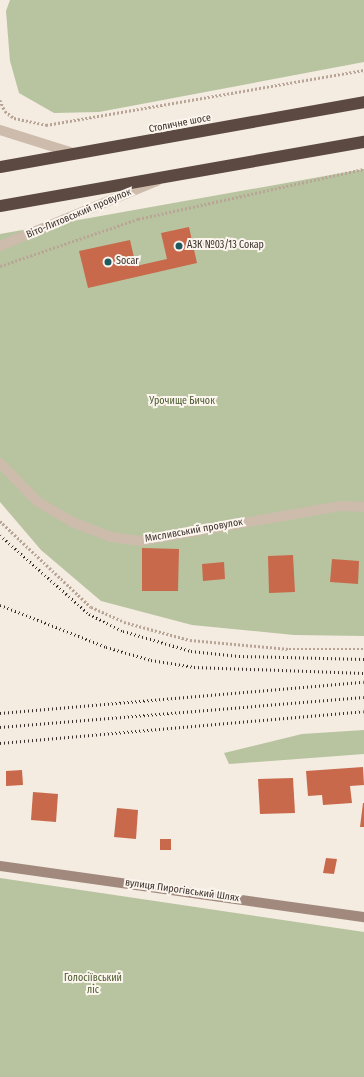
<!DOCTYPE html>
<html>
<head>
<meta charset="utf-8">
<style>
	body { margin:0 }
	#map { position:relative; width:364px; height:1077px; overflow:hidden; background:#f4ebe1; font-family:"Fira Sans Condensed",sans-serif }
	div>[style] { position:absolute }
	.green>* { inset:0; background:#b8c4a0 }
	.building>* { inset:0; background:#c8694b }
	.path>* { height:2.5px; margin-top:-1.25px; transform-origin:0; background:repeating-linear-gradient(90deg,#b9a596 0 2px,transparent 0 4px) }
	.street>* { height:10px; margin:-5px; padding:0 5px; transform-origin:5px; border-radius:5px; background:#cdbbac }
	.secondary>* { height:10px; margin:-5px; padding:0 5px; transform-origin:5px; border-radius:5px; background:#a18a7d }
	.highway>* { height:12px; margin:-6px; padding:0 6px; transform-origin:6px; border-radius:6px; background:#5c4a42 }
	.rail>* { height:3px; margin-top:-1.5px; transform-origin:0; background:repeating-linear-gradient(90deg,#3b302b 0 1px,transparent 0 4px) }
	.dots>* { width:11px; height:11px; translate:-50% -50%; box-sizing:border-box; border:2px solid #fbf5ee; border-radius:50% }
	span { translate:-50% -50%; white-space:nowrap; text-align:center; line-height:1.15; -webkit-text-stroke:4px #fbf5ee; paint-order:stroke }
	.street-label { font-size:10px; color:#3b302b }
	.poi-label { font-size:10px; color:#3b302b }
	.left { translate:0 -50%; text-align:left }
	.park-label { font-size:10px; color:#4a5a2e }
</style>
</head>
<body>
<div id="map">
	<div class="green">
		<i style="clip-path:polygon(10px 0,364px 0,364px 62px,99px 112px,54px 113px,19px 93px,10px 61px,6px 11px)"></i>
		<i style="clip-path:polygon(364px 169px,364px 636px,294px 635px,192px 625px,101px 601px,41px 550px,0 502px,0 234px)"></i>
		<i style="clip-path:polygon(364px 730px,364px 754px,229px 764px,224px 753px,302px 734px)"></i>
		<i style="clip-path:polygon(0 878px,364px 932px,364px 1077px,0 1077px)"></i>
	</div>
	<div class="building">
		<i style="clip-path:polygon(189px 227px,197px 263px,88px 288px,79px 251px,130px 240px,136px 266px,167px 259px,161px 233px)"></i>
		<i style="clip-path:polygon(142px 548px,179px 549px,178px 591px,142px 591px)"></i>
		<i style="clip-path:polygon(293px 555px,295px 592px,269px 593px,268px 556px)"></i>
		<i style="clip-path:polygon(332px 559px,359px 561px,358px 584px,330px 582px)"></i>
		<i style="clip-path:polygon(224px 562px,225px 579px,203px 581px,202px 564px)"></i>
		<i style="clip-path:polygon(363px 767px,364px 785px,350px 786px,352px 803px,323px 805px,322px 795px,308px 796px,306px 771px)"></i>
		<i style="clip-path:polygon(22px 770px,23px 785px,6px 786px,6px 771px)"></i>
		<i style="clip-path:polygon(293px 778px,295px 813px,260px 814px,258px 779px)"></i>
		<i style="clip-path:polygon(33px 792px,58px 794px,56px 822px,31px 820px)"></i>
		<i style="clip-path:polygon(363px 803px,364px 803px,364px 827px,360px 827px)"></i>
		<i style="clip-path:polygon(117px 808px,138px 810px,136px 839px,114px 837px)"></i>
		<i style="clip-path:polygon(160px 839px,171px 839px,171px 850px,160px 850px)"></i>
		<i style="clip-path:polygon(326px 858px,337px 859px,334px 874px,323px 873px)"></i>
	</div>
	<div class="path">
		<i style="left:0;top:100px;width:12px;rotate:66deg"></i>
		<i style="left:5px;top:111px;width:11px;rotate:38deg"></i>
		<i style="left:14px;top:118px;width:33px;rotate:12deg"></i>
		<i style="left:46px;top:125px;width:323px;rotate:-9.8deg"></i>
		<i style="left:0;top:266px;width:146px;rotate:-18.8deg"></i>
		<i style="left:138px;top:219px;width:231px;rotate:-12.5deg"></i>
		<i style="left:0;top:521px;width:125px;rotate:43.4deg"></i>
		<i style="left:91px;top:607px;width:36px;rotate:24deg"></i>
		<i style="left:124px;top:622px;width:68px;rotate:15.3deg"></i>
		<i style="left:190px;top:640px;width:99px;rotate:5.2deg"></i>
		<i style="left:289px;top:649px;width:75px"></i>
	</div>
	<div class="street">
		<i style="left:0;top:130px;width:80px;rotate:17.5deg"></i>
		<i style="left:0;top:246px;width:170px;rotate:-22.5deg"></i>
		<i style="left:0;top:463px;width:54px;rotate:45.7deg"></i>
		<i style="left:38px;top:502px;width:39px;rotate:30deg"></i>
		<i style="left:72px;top:522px;width:42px;rotate:21deg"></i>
		<i style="left:111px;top:537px;width:29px;rotate:8deg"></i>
		<i style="left:140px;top:541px;width:203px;rotate:-9.9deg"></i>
		<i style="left:340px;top:506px;width:24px;rotate:2deg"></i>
	</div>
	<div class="secondary">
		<i style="left:0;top:866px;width:368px;rotate:8deg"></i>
	</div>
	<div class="highway">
		<i style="left:0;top:167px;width:370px;rotate:-10.1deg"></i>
		<i style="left:0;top:206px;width:370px;rotate:-10deg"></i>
	</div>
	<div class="rail">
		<i style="left:0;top:535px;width:119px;rotate:41.6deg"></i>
		<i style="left:89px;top:614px;width:38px;rotate:27deg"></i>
		<i style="left:123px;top:631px;width:71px;rotate:16.4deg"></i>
		<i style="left:191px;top:651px;width:48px;rotate:5.9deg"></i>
		<i style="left:239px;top:656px;width:125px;rotate:1.4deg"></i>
		<i style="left:0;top:605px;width:114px;rotate:21.6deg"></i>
		<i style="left:106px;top:647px;width:47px;rotate:16.1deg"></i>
		<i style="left:151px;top:660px;width:44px;rotate:9.2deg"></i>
		<i style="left:194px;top:667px;width:170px;rotate:2deg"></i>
		<i style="left:0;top:713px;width:365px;rotate:-4.9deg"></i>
		<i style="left:0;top:727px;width:365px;rotate:-4.7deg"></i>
		<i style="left:0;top:743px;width:365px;rotate:-5deg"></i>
	</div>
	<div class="dots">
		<i style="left:179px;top:246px;background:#1f5a5e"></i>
		<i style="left:108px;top:262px;background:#1f5a5e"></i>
	</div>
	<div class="street-label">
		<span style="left:180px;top:124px;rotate:-11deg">Столичне шосе</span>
		<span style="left:79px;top:214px;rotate:-23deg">Віто-Литовський провулок</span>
		<span style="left:194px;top:531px;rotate:-10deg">Мисливський провулок</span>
		<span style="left:182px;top:891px;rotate:8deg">вулиця Пирогівський Шлях</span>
	</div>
	<div class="poi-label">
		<span class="left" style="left:187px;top:246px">АЗК №03/13 Сокар</span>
		<span class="left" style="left:116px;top:262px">Socar</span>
	</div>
	<div class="park-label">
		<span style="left:182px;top:402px">Урочище Бичок</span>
		<span style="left:93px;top:984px">Голосіївський<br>ліс</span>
	</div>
</div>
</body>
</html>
